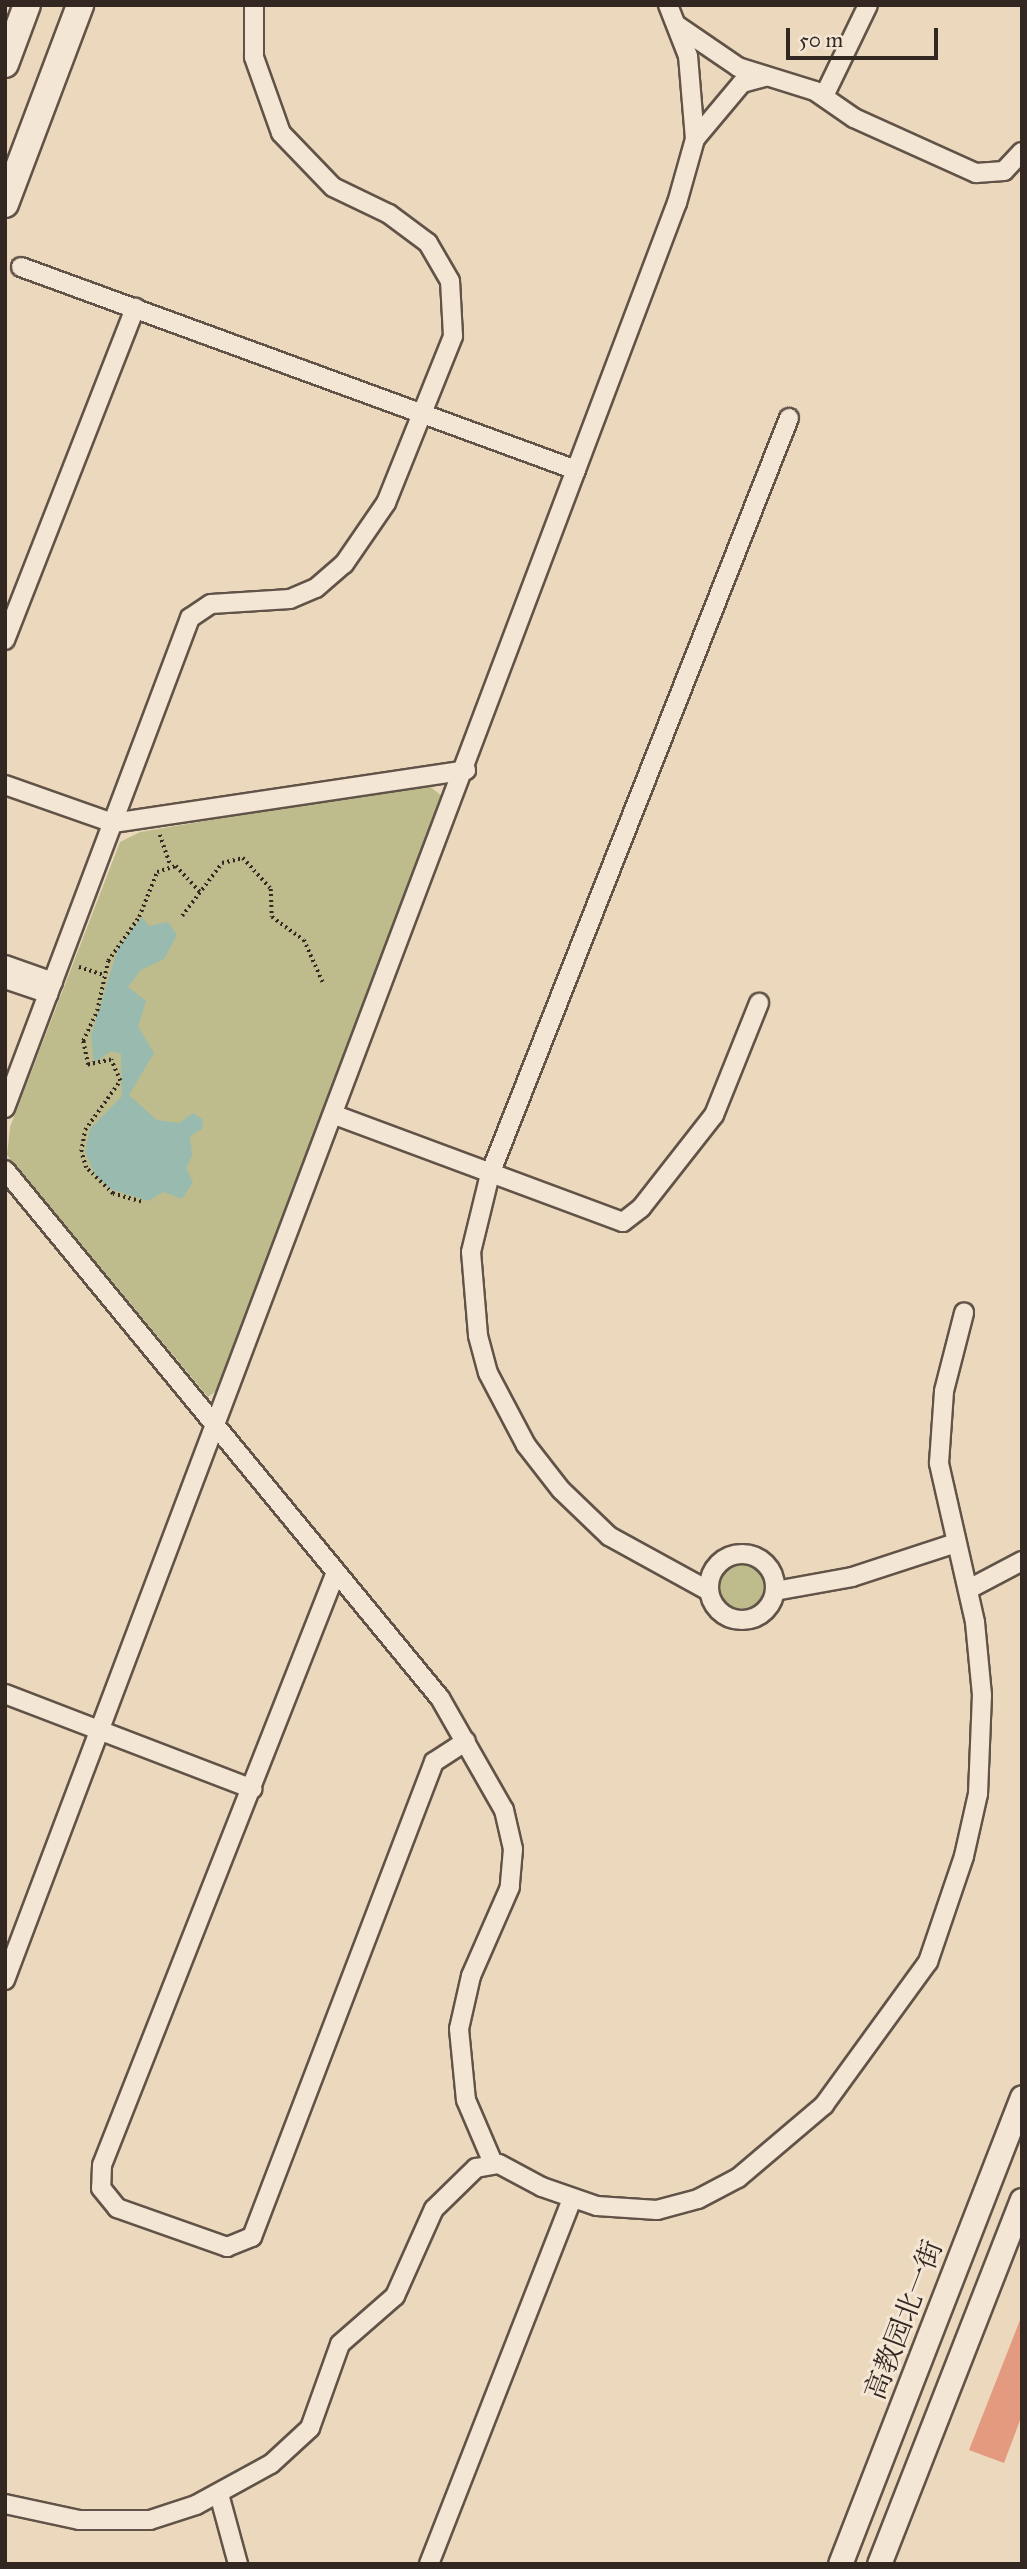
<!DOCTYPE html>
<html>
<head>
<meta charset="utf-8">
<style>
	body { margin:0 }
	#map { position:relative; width:1027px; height:2569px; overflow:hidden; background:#ecd8bd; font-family:"IM FELL Great Primer","Noto Serif SC",serif }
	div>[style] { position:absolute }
	.green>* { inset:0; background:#bebc8d }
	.round { border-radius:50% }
	.water>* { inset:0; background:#99baae }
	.building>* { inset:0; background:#e49a7e }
	.path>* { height:3.5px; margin-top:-1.75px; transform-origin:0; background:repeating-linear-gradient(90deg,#332721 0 2px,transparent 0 5.5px) }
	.roads { filter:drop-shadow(2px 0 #615348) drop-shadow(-2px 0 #615348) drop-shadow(0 2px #615348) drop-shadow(0 -2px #615348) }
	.minor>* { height:18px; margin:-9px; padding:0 9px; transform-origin:9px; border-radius:9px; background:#f3e6d4 }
	.minor>.ring { margin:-9px; padding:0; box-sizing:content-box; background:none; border:18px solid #f3e6d4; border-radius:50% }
	.tertiary>* { height:23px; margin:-11.5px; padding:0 11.5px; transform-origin:11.5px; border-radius:11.5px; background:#f3e6d4 }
	.secondary>* { height:26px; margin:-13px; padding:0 13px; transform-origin:13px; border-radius:13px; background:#f3e6d4 }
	span { translate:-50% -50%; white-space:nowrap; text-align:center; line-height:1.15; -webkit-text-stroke:6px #f3e6d4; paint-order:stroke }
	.street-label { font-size:28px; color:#332721 }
	.frame { position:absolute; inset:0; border:7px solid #332721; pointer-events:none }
	.scale { position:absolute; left:786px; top:28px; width:152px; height:32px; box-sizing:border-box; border:4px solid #332721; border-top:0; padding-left:9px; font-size:21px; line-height:24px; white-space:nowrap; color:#332721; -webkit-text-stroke:5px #f3e6d4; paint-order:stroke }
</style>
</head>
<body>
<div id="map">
	<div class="green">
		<i style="clip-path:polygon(426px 783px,444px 798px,444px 809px,219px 1389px,208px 1397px,7px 1155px,10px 1127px,120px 842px,140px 832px)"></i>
		<i class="round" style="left:720px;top:1563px;width:46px;height:46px"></i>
	</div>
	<div class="water">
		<i style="clip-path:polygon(142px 917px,149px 926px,168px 922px,177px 935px,164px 959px,141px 970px,128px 987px,146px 1001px,138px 1027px,154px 1053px,129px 1095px,157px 1120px,179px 1123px,193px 1113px,203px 1120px,202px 1129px,190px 1136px,192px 1156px,186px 1168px,193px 1182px,182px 1199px,163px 1192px,148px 1201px,110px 1189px,95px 1174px,85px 1152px,90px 1129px,122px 1096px,121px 1054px,111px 1051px,94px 1063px,91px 1036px,118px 948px)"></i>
	</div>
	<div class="building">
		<i style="clip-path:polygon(1022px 2315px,1022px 2415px,1004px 2463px,969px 2450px)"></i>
	</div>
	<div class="path">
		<i style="left:160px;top:835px;width:31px;rotate:71deg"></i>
		<i style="left:182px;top:916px;width:66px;rotate:-53deg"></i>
		<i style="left:222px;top:863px;width:22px;rotate:-13deg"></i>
		<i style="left:243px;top:858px;width:42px;rotate:47.9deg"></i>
		<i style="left:271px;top:889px;width:28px;rotate:88deg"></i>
		<i style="left:272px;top:917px;width:39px;rotate:36deg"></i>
		<i style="left:304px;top:940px;width:49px;rotate:66deg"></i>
		<i style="left:79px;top:967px;width:25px;rotate:18deg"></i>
		<i style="left:141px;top:1202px;width:29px;rotate:-164deg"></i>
		<i style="left:113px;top:1194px;width:37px;rotate:-136deg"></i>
		<i style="left:86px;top:1168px;width:17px;rotate:-107deg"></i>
		<i style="left:81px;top:1152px;width:22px;rotate:-80deg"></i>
		<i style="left:85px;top:1130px;width:60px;rotate:-54.5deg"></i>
		<i style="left:120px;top:1081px;width:23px;rotate:-113deg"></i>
		<i style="left:111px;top:1060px;width:24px;rotate:168deg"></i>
		<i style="left:88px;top:1065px;width:25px;rotate:-102deg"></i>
		<i style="left:83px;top:1041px;width:33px;rotate:-65deg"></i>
		<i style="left:97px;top:1011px;width:51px;rotate:-77.6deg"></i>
		<i style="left:108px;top:961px;width:54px;rotate:-54.8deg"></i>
		<i style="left:139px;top:917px;width:48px;rotate:-68.2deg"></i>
		<i style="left:157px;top:872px;width:20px;rotate:-18deg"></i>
		<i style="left:176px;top:866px;width:35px;rotate:47deg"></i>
	</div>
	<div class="roads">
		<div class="minor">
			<i style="left:678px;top:26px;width:73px;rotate:34.3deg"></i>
			<i style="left:738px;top:67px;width:81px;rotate:17.3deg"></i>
			<i style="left:815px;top:91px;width:47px;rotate:34.7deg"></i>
			<i style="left:854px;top:118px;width:134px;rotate:24.3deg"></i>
			<i style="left:976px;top:173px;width:28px;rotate:-4deg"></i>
			<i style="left:1004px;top:171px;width:26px;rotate:-47deg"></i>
			<i style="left:824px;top:96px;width:101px;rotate:-64.2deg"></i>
			<i style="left:695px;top:139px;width:73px;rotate:-50deg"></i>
			<i style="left:742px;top:83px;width:24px;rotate:-15deg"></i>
			<i style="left:21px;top:267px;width:591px;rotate:20.09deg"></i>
			<i style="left:5px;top:640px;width:357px;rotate:-68.6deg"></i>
			<i style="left:5px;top:785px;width:114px;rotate:19.4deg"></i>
			<i style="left:113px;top:823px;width:357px;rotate:-8.5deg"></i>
			<i style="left:5px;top:965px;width:51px;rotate:19.5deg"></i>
			<i style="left:5px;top:979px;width:46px;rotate:18.8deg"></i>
			<i style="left:5px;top:1108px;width:524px;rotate:-69.32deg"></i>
			<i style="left:190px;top:618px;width:25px;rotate:-34deg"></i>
			<i style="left:211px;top:604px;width:79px;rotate:-3.6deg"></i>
			<i style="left:290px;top:599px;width:28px;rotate:-23deg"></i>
			<i style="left:316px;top:588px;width:37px;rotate:-41deg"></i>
			<i style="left:344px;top:564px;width:74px;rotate:-55.5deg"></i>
			<i style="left:386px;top:503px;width:180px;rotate:-68.1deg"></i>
			<i style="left:453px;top:336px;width:55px;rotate:-93.1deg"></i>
			<i style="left:450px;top:281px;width:44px;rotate:-120.1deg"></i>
			<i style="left:428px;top:243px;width:49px;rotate:-143.4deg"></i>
			<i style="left:389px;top:214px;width:62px;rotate:-154.3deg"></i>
			<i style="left:333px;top:187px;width:75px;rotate:-133.9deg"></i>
			<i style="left:281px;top:133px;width:81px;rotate:-109.6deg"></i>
			<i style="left:254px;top:57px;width:52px;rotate:-90deg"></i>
			<i style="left:335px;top:1115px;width:307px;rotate:20.4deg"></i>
			<i style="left:623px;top:1222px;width:23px;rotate:-38deg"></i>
			<i style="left:641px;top:1208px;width:118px;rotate:-51.9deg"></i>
			<i style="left:714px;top:1115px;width:121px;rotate:-68.1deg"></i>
			<i style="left:5px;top:1170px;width:684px;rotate:50.52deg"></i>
			<i style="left:440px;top:1698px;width:129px;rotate:60.3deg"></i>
			<i style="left:504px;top:1810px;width:40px;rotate:77deg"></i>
			<i style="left:513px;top:1849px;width:38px;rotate:95deg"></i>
			<i style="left:510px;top:1887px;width:97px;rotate:113.7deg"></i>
			<i style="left:471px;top:1976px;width:54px;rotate:102.8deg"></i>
			<i style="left:459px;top:2029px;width:71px;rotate:84.4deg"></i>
			<i style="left:466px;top:2100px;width:69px;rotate:66.8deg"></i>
			<i class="ring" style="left:709px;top:1554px;width:48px;height:48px"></i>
			<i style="left:336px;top:1572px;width:637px;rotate:111.53deg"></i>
			<i style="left:102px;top:2165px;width:23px;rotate:92deg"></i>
			<i style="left:101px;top:2188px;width:26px;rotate:51deg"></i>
			<i style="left:117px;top:2208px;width:117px;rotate:19.5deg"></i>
			<i style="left:227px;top:2247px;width:27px;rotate:-22deg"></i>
			<i style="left:252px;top:2237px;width:509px;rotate:-69.04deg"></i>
			<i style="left:434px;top:1762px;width:38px;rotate:-33deg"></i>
			<i style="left:969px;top:1589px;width:60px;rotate:-27.8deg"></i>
			<i style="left:709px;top:1591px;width:114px;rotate:-151.2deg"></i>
			<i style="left:609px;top:1536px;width:66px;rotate:-136.2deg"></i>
			<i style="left:561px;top:1490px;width:57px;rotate:-127.9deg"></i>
			<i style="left:526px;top:1445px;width:81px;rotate:-117.8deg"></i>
			<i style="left:488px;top:1373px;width:39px;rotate:-105deg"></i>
			<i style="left:478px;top:1335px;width:83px;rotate:-94.8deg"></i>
			<i style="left:471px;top:1252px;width:80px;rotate:-76.3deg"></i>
			<i style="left:490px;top:1174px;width:813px;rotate:-68.42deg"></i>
			<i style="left:775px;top:1591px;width:78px;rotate:-10.3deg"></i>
			<i style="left:852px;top:1577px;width:109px;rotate:-18.1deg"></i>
			<i style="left:5px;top:1694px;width:265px;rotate:21deg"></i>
			<i style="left:5px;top:1980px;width:1900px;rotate:-69.29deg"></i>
			<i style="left:677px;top:203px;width:66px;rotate:-74.3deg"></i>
			<i style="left:695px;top:139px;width:83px;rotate:-94.8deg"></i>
			<i style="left:688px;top:56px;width:55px;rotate:-111.4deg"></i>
			<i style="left:219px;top:2494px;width:73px;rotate:74.8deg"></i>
			<i style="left:5px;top:2504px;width:76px;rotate:12.2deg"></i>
			<i style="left:79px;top:2520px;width:71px"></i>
			<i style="left:150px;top:2520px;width:48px;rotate:-18.1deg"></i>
			<i style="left:196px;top:2505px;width:85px;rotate:-28.7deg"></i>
			<i style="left:271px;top:2464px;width:53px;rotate:-42.7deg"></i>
			<i style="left:310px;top:2428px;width:89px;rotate:-70.3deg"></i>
			<i style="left:340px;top:2344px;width:73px;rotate:-41.1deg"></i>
			<i style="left:395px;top:2296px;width:95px;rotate:-65.9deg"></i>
			<i style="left:434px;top:2209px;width:59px;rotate:-44.3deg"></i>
			<i style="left:476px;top:2168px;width:23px;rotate:-10deg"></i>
			<i style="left:499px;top:2164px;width:49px;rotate:28.1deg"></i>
			<i style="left:542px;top:2187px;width:58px;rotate:19.1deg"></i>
			<i style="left:597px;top:2206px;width:60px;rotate:3.8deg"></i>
			<i style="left:657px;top:2210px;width:42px;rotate:-15deg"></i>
			<i style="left:698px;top:2199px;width:45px;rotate:-27.7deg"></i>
			<i style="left:738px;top:2178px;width:113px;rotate:-40.3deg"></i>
			<i style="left:824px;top:2105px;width:177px;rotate:-54deg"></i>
			<i style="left:928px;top:1962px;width:112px;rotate:-71.2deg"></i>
			<i style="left:964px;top:1856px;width:64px;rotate:-77.3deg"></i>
			<i style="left:978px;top:1794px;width:99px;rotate:-87.7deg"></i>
			<i style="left:982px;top:1695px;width:73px;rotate:-95.5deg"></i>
			<i style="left:975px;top:1622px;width:163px;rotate:-102.8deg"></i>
			<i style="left:939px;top:1463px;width:72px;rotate:-86deg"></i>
			<i style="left:944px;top:1391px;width:81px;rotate:-75.6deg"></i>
			<i style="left:429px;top:2564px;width:392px;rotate:-68.6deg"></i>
		</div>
		<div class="tertiary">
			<i style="left:840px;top:2564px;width:501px;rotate:-68.71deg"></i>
			<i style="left:879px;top:2564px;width:391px;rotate:-68.6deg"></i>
		</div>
		<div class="secondary">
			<i style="left:5px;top:64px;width:63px;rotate:-69.6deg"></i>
			<i style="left:5px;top:204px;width:213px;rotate:-69.3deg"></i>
		</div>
	</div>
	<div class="street-label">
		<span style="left:904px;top:2320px;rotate:-69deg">高教园北一街</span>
	</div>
	<div class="frame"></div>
	<div class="scale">50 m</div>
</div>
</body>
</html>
